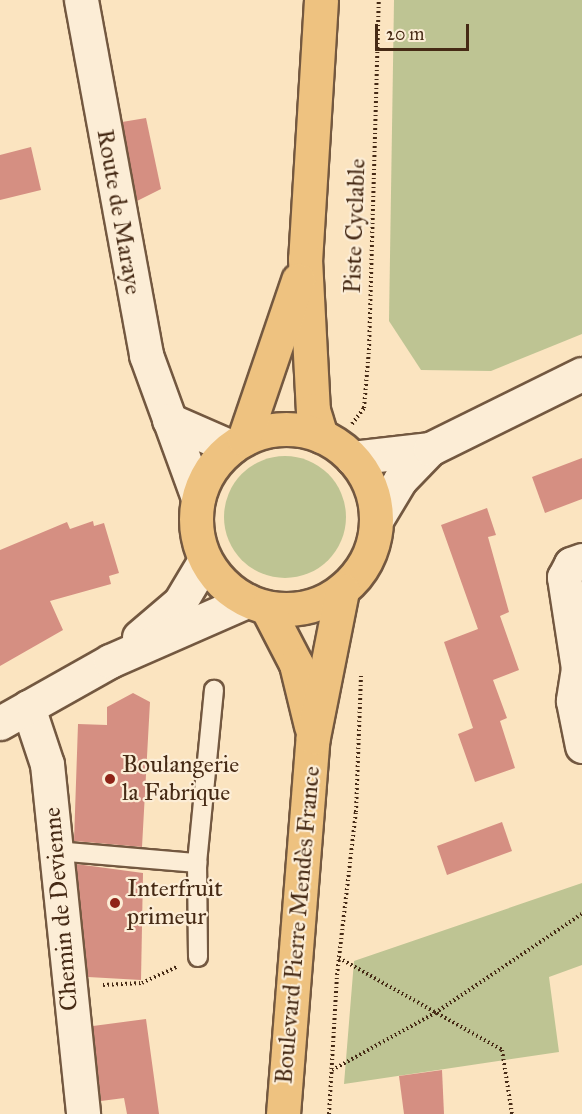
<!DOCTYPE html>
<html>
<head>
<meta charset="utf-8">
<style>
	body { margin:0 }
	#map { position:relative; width:582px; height:1114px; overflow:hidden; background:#fbe4c0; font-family:"IM FELL Great Primer",serif }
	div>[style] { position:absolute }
	.green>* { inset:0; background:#bec493 }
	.round { border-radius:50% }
	.building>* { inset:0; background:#d58f82 }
	.path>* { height:4px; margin-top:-2px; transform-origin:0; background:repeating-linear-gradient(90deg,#462a15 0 1.5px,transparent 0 4.5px) }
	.roads { filter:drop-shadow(2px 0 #735840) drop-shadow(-2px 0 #735840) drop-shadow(0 2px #735840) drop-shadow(0 -2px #735840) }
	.service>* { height:18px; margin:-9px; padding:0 9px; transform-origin:9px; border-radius:9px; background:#fcedd6 }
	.minor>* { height:33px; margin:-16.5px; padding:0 16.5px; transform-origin:16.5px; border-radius:16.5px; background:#fcedd6 }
	.secondary>* { height:33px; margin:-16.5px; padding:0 16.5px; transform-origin:16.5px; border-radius:16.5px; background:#fcedd6 }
	.primary>* { height:33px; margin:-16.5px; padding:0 16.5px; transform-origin:16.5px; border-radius:16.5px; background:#eec280 }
	.primary>.ring { margin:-16.5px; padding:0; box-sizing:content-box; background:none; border:33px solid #eec280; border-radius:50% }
	.dots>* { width:16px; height:16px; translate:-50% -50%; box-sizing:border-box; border:3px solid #fcedd6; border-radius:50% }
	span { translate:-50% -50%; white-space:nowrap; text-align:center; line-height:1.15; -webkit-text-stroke:4.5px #fcedd6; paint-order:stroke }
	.street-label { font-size:24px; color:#462a15 }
	.poi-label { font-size:24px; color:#462a15 }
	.left { translate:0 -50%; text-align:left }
	.scale { position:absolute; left:375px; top:24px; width:94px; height:27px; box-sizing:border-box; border:3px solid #462a15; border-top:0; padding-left:8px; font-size:18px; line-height:21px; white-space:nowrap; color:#462a15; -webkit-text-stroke:4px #fcedd6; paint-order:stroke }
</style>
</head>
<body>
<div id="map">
	<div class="green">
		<i style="clip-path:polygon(394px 0,582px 0,582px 334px,491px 371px,421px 370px,389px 321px)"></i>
		<i class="round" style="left:224px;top:456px;width:122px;height:122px"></i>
		<i style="clip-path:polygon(582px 883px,582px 965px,549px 977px,559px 1052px,344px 1084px,354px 961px)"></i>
	</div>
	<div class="building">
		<i style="clip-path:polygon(146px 118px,161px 189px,137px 201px,122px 122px)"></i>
		<i style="clip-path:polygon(31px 147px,41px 190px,0 200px,0 155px)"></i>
		<i style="clip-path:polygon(582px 458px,582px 499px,545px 513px,532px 477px)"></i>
		<i style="clip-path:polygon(487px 508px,496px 535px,488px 537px,509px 612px,500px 616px,519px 670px,493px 680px,507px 718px,500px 721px,515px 768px,475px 782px,458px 734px,473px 728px,444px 642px,478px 629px,441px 525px)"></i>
		<i style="clip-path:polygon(93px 521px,94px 526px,104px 523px,119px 573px,109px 576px,111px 584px,50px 601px,63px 630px,0 666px,0 550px,67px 522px,70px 529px)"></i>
		<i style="clip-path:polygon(133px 693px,150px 702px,142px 847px,74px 841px,78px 724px,107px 725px,107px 707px)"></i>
		<i style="clip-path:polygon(502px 822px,512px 851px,447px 875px,437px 846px)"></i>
		<i style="clip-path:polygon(76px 864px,143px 873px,141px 980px,88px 977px)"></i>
		<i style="clip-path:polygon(146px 1019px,159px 1114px,127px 1114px,124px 1098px,101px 1101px,93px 1026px)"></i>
		<i style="clip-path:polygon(442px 1070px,444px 1114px,404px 1114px,399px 1076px)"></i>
	</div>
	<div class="path">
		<i style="left:352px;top:424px;width:20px;rotate:-53deg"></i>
		<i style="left:364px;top:408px;width:58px;rotate:-85.1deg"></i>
		<i style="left:369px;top:350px;width:350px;rotate:-88.4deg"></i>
		<i style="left:339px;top:958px;width:187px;rotate:29.4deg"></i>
		<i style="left:502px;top:1050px;width:65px;rotate:81.1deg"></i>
		<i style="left:103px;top:985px;width:39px;rotate:-3deg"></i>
		<i style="left:142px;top:983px;width:38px;rotate:-25deg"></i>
		<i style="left:332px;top:1070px;width:118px;rotate:-29deg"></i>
		<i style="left:435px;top:1013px;width:177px;rotate:-34deg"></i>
		<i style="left:329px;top:1114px;width:139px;rotate:-86.7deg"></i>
		<i style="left:337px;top:975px;width:164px;rotate:-83.4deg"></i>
		<i style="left:356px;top:812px;width:138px;rotate:-87.9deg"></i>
	</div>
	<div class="roads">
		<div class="service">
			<i style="left:56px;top:851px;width:142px;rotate:4.9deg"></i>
			<i style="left:198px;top:957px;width:94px;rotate:-90.6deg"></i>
			<i style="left:197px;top:863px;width:174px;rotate:-84.4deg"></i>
		</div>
		<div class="minor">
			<i style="left:81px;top:0;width:361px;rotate:79.6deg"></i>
			<i style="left:146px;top:355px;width:152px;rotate:70deg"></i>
			<i style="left:169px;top:420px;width:68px;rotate:23.5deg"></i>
			<i style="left:582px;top:560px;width:12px;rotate:160deg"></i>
			<i style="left:571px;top:564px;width:15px;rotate:118deg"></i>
			<i style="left:564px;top:577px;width:92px;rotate:81.3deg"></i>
			<i style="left:578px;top:668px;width:33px;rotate:99deg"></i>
			<i style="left:573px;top:701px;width:46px;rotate:78.7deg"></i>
			<i style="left:28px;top:707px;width:60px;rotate:71.6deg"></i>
			<i style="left:47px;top:764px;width:352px;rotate:84.1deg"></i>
		</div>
		<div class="secondary">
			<i style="left:352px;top:458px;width:79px;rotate:-6.6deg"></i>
			<i style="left:376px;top:520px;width:47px;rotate:-59deg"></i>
			<i style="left:400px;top:480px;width:43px;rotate:-45.9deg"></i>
			<i style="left:430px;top:449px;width:169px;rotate:-26.3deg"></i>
			<i style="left:139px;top:637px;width:54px;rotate:-40.5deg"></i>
			<i style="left:180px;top:602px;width:49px;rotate:-59.2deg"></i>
			<i style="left:0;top:723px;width:126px;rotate:-29.4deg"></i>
			<i style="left:110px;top:661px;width:150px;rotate:-23.7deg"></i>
		</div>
		<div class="primary">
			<i style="left:321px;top:0;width:259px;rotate:93.5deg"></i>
			<i style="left:305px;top:259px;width:151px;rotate:87deg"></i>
			<i style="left:313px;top:410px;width:27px;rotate:73deg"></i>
			<i class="ring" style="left:196px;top:429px;width:147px;height:147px"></i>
			<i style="left:244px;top:439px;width:168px;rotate:-71.2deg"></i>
			<i style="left:267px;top:608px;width:63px;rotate:62.6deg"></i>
			<i style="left:296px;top:664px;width:64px;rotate:76.4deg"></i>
			<i style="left:283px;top:1114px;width:378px;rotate:-85.5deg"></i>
			<i style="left:313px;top:737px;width:150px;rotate:-78.8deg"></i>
		</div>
	</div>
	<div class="dots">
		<i style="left:110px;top:779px;background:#8f2418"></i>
		<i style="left:115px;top:903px;background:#8f2418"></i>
	</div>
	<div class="street-label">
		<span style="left:119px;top:212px;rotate:80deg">Route de Maraye</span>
		<span style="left:355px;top:226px;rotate:-88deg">Piste Cyclable</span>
		<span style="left:61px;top:909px;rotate:-95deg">Chemin de Devienne</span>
		<span style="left:298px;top:925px;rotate:-85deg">Boulevard Pierre Mendès France</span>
	</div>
	<div class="poi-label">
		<span class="left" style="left:122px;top:779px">Boulangerie<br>la Fabrique</span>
		<span class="left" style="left:127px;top:903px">Interfruit<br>primeur</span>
	</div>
	<div class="scale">20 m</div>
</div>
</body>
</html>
